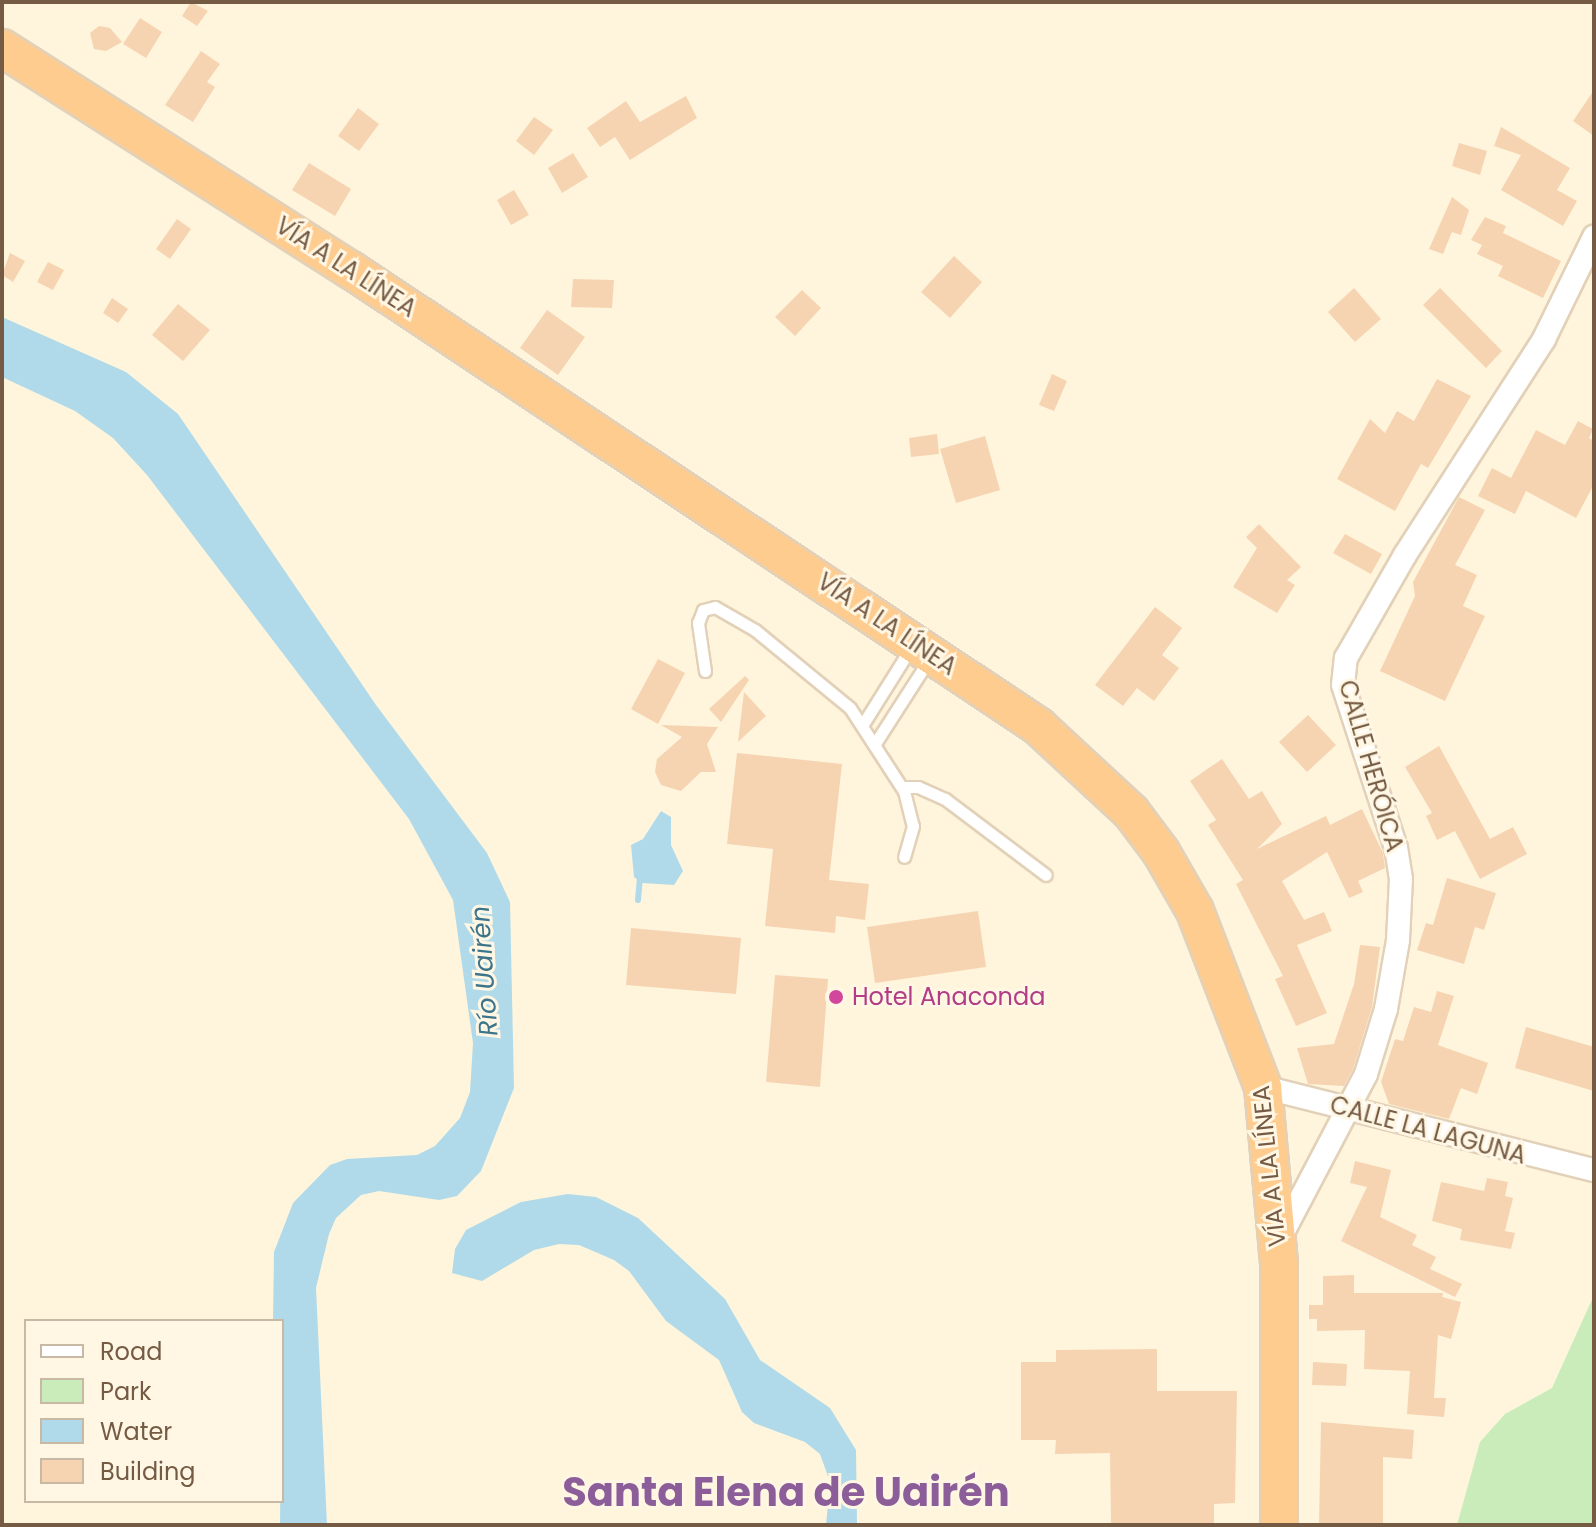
<!DOCTYPE html>
<html>
<head>
<meta charset="utf-8">
<style>
	body { margin:0 }
	#map { position:relative; width:1596px; height:1527px; overflow:hidden; background:#fef5dc; font-family:Poppins,sans-serif }
	div>[style] { position:absolute }
	.green>* { inset:0; background:#c9ecba }
	.water>* { inset:0; background:#b0dae9 }
	.stream>* { height:6px; margin:-3px; padding:0 3px; transform-origin:3px; border-radius:3px; background:#b0dae9 }
	.building>* { inset:0; background:#f6d4b2 }
	.roads { filter:drop-shadow(2px 0 #e2d1b8) drop-shadow(-2px 0 #e2d1b8) drop-shadow(0 2px #e2d1b8) drop-shadow(0 -2px #e2d1b8) }
	.service>* { height:11px; margin:-5.5px; padding:0 5.5px; transform-origin:5.5px; border-radius:5.5px; background:#fff }
	.minor>* { height:22px; margin:-11px; padding:0 11px; transform-origin:11px; border-radius:11px; background:#fff }
	.trunk>* { height:36px; margin:-18px; padding:0 18px; transform-origin:18px; border-radius:18px; background:#ffcc90 }
	.dots>* { width:22px; height:22px; translate:-50% -50%; box-sizing:border-box; border:4px solid #fff7e4; border-radius:50% }
	span { translate:-50% -50%; white-space:nowrap; text-align:center; line-height:1.15; -webkit-text-stroke:6px #fff7e4; paint-order:stroke }
	.street-label { font-size:24px; color:#755b44 }
	.hotel-label { font-size:24px; color:#b23c85 }
	.left { translate:0 -50%; text-align:left }
	.water-label { font-size:26px; color:#3c758b; font-style:italic }
	.town-label { font-size:40px; color:#8c5e99; font-weight:700 }
	.frame { position:absolute; inset:0; border:4px solid #755b44; pointer-events:none }
	.legend { position:absolute; left:24px; top:1319px; width:260px; height:184px; box-sizing:border-box; background:#fff7e4; border:2px solid #c8b9a4; margin:0; padding:10px 14px; list-style:none; font-size:24px; color:#755b44 }
	.legend li { display:flex; align-items:center; gap:16px; height:40px }
	.legend b { width:40px; border:2px solid #c8b9a4 }
</style>
</head>
<body>
<div id="map">
	<div class="green">
		<i style="clip-path:polygon(1594px 1295px,1594px 1525px,1457px 1525px,1480px 1442px,1505px 1414px,1552px 1388px)"></i>
	</div>
	<div class="water">
		<i style="clip-path:polygon(2px 317px,126px 372px,178px 414px,376px 705px,487px 853px,510px 902px,514px 1088px,481px 1171px,457px 1196px,439px 1200px,379px 1191px,361px 1195px,336px 1218px,329px 1234px,316px 1288px,327px 1525px,280px 1525px,282px 1321px,273px 1321px,274px 1252px,293px 1203px,330px 1165px,347px 1159px,417px 1155px,435px 1146px,460px 1118px,470px 1092px,473px 1043px,453px 900px,409px 819px,147px 475px,113px 438px,75px 411px,2px 377px)"></i>
		<i style="clip-path:polygon(661px 811px,671px 817px,671px 845px,683px 871px,674px 885px,642px 883px,634px 877px,631px 845px,643px 839px)"></i>
		<i style="clip-path:polygon(568px 1194px,596px 1197px,638px 1218px,725px 1299px,760px 1360px,830px 1408px,856px 1450px,857px 1525px,826px 1525px,830px 1482px,820px 1454px,805px 1442px,754px 1423px,742px 1412px,719px 1360px,666px 1321px,629px 1271px,614px 1260px,579px 1245px,559px 1244px,534px 1250px,482px 1281px,452px 1273px,455px 1249px,466px 1230px,521px 1202px)"></i>
	</div>
	<div class="stream">
		<i style="left:638px;top:900px;width:22px;rotate:-85deg"></i>
	</div>
	<div class="building">
		<i style="clip-path:polygon(191px 2px,208px 11px,197px 26px,182px 16px)"></i>
		<i style="clip-path:polygon(140px 18px,162px 32px,146px 58px,123px 44px)"></i>
		<i style="clip-path:polygon(99px 26px,110px 28px,122px 42px,106px 51px,94px 49px,90px 33px)"></i>
		<i style="clip-path:polygon(201px 51px,220px 64px,207px 82px,215px 87px,193px 122px,165px 105px)"></i>
		<i style="clip-path:polygon(1594px 90px,1594px 136px,1573px 121px)"></i>
		<i style="clip-path:polygon(686px 96px,697px 118px,630px 160px,615px 137px,600px 147px,587px 128px,626px 101px,640px 122px)"></i>
		<i style="clip-path:polygon(358px 108px,379px 124px,359px 151px,338px 136px)"></i>
		<i style="clip-path:polygon(534px 117px,553px 130px,534px 155px,516px 141px)"></i>
		<i style="clip-path:polygon(1501px 127px,1570px 168px,1557px 190px,1577px 201px,1563px 226px,1501px 190px,1521px 155px,1494px 146px)"></i>
		<i style="clip-path:polygon(1459px 143px,1487px 151px,1480px 175px,1452px 166px)"></i>
		<i style="clip-path:polygon(573px 153px,588px 177px,562px 193px,548px 168px)"></i>
		<i style="clip-path:polygon(309px 163px,351px 189px,335px 216px,292px 190px)"></i>
		<i style="clip-path:polygon(514px 190px,529px 215px,511px 225px,497px 200px)"></i>
		<i style="clip-path:polygon(1452px 197px,1469px 210px,1461px 235px,1452px 232px,1443px 254px,1429px 249px)"></i>
		<i style="clip-path:polygon(1485px 217px,1506px 226px,1503px 233px,1561px 261px,1543px 298px,1498px 276px,1503px 266px,1477px 254px,1482px 245px,1471px 240px)"></i>
		<i style="clip-path:polygon(177px 219px,191px 229px,170px 259px,156px 249px)"></i>
		<i style="clip-path:polygon(10px 253px,25px 261px,13px 282px,2px 275px)"></i>
		<i style="clip-path:polygon(954px 256px,982px 282px,950px 318px,921px 292px)"></i>
		<i style="clip-path:polygon(48px 262px,64px 270px,53px 290px,37px 282px)"></i>
		<i style="clip-path:polygon(573px 279px,614px 280px,612px 308px,571px 307px)"></i>
		<i style="clip-path:polygon(1354px 288px,1381px 319px,1355px 342px,1328px 312px)"></i>
		<i style="clip-path:polygon(1440px 288px,1502px 351px,1486px 368px,1423px 305px)"></i>
		<i style="clip-path:polygon(802px 290px,821px 308px,795px 336px,775px 317px)"></i>
		<i style="clip-path:polygon(112px 298px,128px 309px,118px 323px,103px 313px)"></i>
		<i style="clip-path:polygon(178px 304px,210px 330px,183px 361px,152px 335px)"></i>
		<i style="clip-path:polygon(547px 310px,585px 337px,558px 375px,520px 348px)"></i>
		<i style="clip-path:polygon(1052px 374px,1067px 381px,1054px 411px,1039px 405px)"></i>
		<i style="clip-path:polygon(1437px 379px,1471px 396px,1428px 468px,1421px 464px,1395px 511px,1337px 479px,1370px 419px,1385px 433px,1397px 411px,1414px 421px)"></i>
		<i style="clip-path:polygon(1578px 421px,1593px 429px,1589px 438px,1594px 441px,1594px 484px,1576px 518px,1526px 491px,1515px 514px,1478px 496px,1492px 468px,1511px 478px,1536px 430px,1565px 445px)"></i>
		<i style="clip-path:polygon(937px 434px,939px 454px,911px 457px,909px 438px)"></i>
		<i style="clip-path:polygon(985px 436px,1000px 490px,956px 503px,940px 449px)"></i>
		<i style="clip-path:polygon(1459px 497px,1485px 510px,1455px 565px,1477px 575px,1463px 606px,1485px 616px,1445px 701px,1380px 671px,1415px 596px,1413px 582px)"></i>
		<i style="clip-path:polygon(1259px 524px,1301px 567px,1287px 580px,1295px 585px,1277px 613px,1233px 587px,1257px 548px,1246px 537px)"></i>
		<i style="clip-path:polygon(1345px 534px,1382px 554px,1371px 574px,1333px 553px)"></i>
		<i style="clip-path:polygon(1155px 607px,1182px 628px,1162px 655px,1179px 668px,1154px 701px,1137px 688px,1123px 706px,1095px 685px)"></i>
		<i style="clip-path:polygon(658px 659px,685px 673px,658px 724px,631px 709px)"></i>
		<i style="clip-path:polygon(745px 676px,749px 680px,721px 722px,709px 709px)"></i>
		<i style="clip-path:polygon(744px 692px,766px 716px,738px 742px)"></i>
		<i style="clip-path:polygon(1308px 715px,1336px 745px,1307px 772px,1279px 742px)"></i>
		<i style="clip-path:polygon(661px 725px,718px 727px,707px 744px,716px 772px,701px 772px,681px 791px,661px 785px,655px 772px,657px 759px,682px 737px)"></i>
		<i style="clip-path:polygon(1439px 746px,1490px 839px,1513px 827px,1527px 854px,1480px 879px,1455px 831px,1437px 840px,1426px 816px,1432px 813px,1405px 767px)"></i>
		<i style="clip-path:polygon(737px 753px,842px 764px,829px 880px,869px 884px,865px 920px,836px 916px,835px 933px,765px 926px,773px 849px,727px 844px)"></i>
		<i style="clip-path:polygon(1222px 759px,1249px 799px,1262px 791px,1282px 824px,1257px 849px,1326px 816px,1330px 825px,1362px 809px,1383px 853px,1385px 868px,1358px 881px,1363px 892px,1349px 898px,1327px 852px,1282px 881px,1304px 920px,1324px 912px,1332px 931px,1297px 945px,1327px 1013px,1296px 1026px,1275px 979px,1283px 976px,1236px 884px,1243px 880px,1208px 825px,1216px 820px,1190px 781px)"></i>
		<i style="clip-path:polygon(1447px 878px,1496px 893px,1484px 930px,1475px 927px,1464px 964px,1417px 950px,1426px 923px,1433px 925px)"></i>
		<i style="clip-path:polygon(978px 911px,986px 967px,875px 983px,867px 927px)"></i>
		<i style="clip-path:polygon(631px 928px,741px 938px,736px 994px,626px 985px)"></i>
		<i style="clip-path:polygon(1360px 945px,1380px 947px,1372px 1007px,1353px 1069px,1344px 1086px,1308px 1084px,1297px 1048px,1334px 1044px,1354px 984px)"></i>
		<i style="clip-path:polygon(775px 975px,828px 979px,820px 1087px,766px 1082px)"></i>
		<i style="clip-path:polygon(1437px 991px,1454px 996px,1438px 1045px,1488px 1063px,1477px 1094px,1461px 1088px,1449px 1119px,1389px 1104px,1381px 1082px,1395px 1039px,1403px 1041px,1414px 1007px,1431px 1012px)"></i>
		<i style="clip-path:polygon(1526px 1027px,1594px 1047px,1594px 1091px,1515px 1068px)"></i>
		<i style="clip-path:polygon(1355px 1161px,1391px 1170px,1380px 1217px,1417px 1235px,1412px 1245px,1436px 1257px,1430px 1269px,1462px 1284px,1455px 1297px,1341px 1241px,1367px 1187px,1350px 1183px)"></i>
		<i style="clip-path:polygon(1487px 1178px,1508px 1182px,1505px 1196px,1513px 1198px,1505px 1231px,1515px 1233px,1511px 1249px,1460px 1240px,1462px 1229px,1432px 1221px,1441px 1182px,1484px 1191px)"></i>
		<i style="clip-path:polygon(1354px 1275px,1354px 1293px,1443px 1293px,1442px 1297px,1461px 1302px,1451px 1339px,1438px 1335px,1434px 1398px,1446px 1398px,1444px 1417px,1407px 1414px,1410px 1371px,1364px 1369px,1365px 1330px,1317px 1331px,1317px 1319px,1309px 1319px,1309px 1305px,1323px 1305px,1323px 1276px)"></i>
		<i style="clip-path:polygon(1157px 1349px,1157px 1391px,1237px 1391px,1235px 1503px,1214px 1504px,1214px 1525px,1111px 1525px,1110px 1453px,1055px 1454px,1056px 1440px,1021px 1440px,1021px 1362px,1056px 1362px,1056px 1350px)"></i>
		<i style="clip-path:polygon(1313px 1362px,1347px 1364px,1346px 1386px,1312px 1385px)"></i>
		<i style="clip-path:polygon(1321px 1422px,1414px 1430px,1412px 1459px,1383px 1457px,1383px 1525px,1319px 1525px)"></i>
	</div>
	<div class="roads">
		<div class="service">
			<i style="left:705px;top:671px;width:49px;rotate:-98.3deg"></i>
			<i style="left:698px;top:623px;width:14px;rotate:-69deg"></i>
			<i style="left:703px;top:610px;width:12px;rotate:-14deg"></i>
			<i style="left:715px;top:607px;width:46px;rotate:29.9deg"></i>
			<i style="left:755px;top:630px;width:123px;rotate:39.4deg"></i>
			<i style="left:850px;top:708px;width:99px;rotate:57deg"></i>
			<i style="left:904px;top:791px;width:36px;rotate:76deg"></i>
			<i style="left:913px;top:826px;width:32px;rotate:106deg"></i>
			<i style="left:863px;top:724px;width:92px;rotate:-57.9deg"></i>
			<i style="left:876px;top:742px;width:100px;rotate:-57.3deg"></i>
			<i style="left:902px;top:787px;width:16px"></i>
			<i style="left:918px;top:787px;width:30px;rotate:24deg"></i>
			<i style="left:945px;top:799px;width:126px;rotate:37deg"></i>
		</div>
		<div class="minor">
			<i style="left:1263px;top:1087px;width:341px;rotate:14.1deg"></i>
			<i style="left:1279px;top:1240px;width:187px;rotate:-62.3deg"></i>
			<i style="left:1366px;top:1074px;width:68px;rotate:-72.9deg"></i>
			<i style="left:1386px;top:1009px;width:70px;rotate:-80.1deg"></i>
			<i style="left:1398px;top:940px;width:61px;rotate:-87.2deg"></i>
			<i style="left:1401px;top:879px;width:31px;rotate:-99deg"></i>
			<i style="left:1396px;top:848px;width:171px;rotate:-108deg"></i>
			<i style="left:1343px;top:685px;width:27px;rotate:-84deg"></i>
			<i style="left:1346px;top:658px;width:119px;rotate:-60.2deg"></i>
			<i style="left:1405px;top:555px;width:257px;rotate:-57.2deg"></i>
			<i style="left:1544px;top:339px;width:114px;rotate:-63.9deg"></i>
		</div>
		<div class="trunk">
			<i style="left:2px;top:48px;width:414px;rotate:32.5deg"></i>
			<i style="left:351px;top:270px;width:825px;rotate:33.57deg"></i>
			<i style="left:1038px;top:726px;width:127px;rotate:42.8deg"></i>
			<i style="left:1131px;top:812px;width:50px;rotate:53.1deg"></i>
			<i style="left:1161px;top:852px;width:68px;rotate:60deg"></i>
			<i style="left:1195px;top:911px;width:189px;rotate:68.9deg"></i>
			<i style="left:1263px;top:1087px;width:177px;rotate:84.8deg"></i>
			<i style="left:1279px;top:1263px;width:262px;rotate:90deg"></i>
		</div>
	</div>
	<div class="dots">
		<i style="left:836px;top:997px;background:#d1479c"></i>
	</div>
	<div class="street-label">
		<span style="left:346px;top:267px;rotate:33deg">VÍA A LA LÍNEA</span>
		<span style="left:887px;top:624px;rotate:34deg">VÍA A LA LÍNEA</span>
		<span style="left:1371px;top:766px;rotate:74deg">CALLE HERÓICA</span>
		<span style="left:1428px;top:1130px;rotate:15deg">CALLE LA LAGUNA</span>
		<span style="left:1269px;top:1166px;rotate:-96deg">VÍA A LA LÍNEA</span>
	</div>
	<div class="hotel-label">
		<span class="left" style="left:852px;top:997px">Hotel Anaconda</span>
	</div>
	<div class="water-label">
		<span style="left:485px;top:971px;rotate:-94deg">Río Uairén</span>
	</div>
	<div class="town-label">
		<span style="left:786px;top:1492px">Santa Elena de Uairén</span>
	</div>
	<div class="frame"></div>
	<ul class="legend">
	<li><b style="height:10px;background:#fff"></b>Road</li>
	<li><b style="height:22px;background:#c9ecba"></b>Park</li>
	<li><b style="height:22px;background:#b0dae9"></b>Water</li>
	<li><b style="height:22px;background:#f6d4b2"></b>Building</li>
	</ul>
</div>
</body>
</html>
